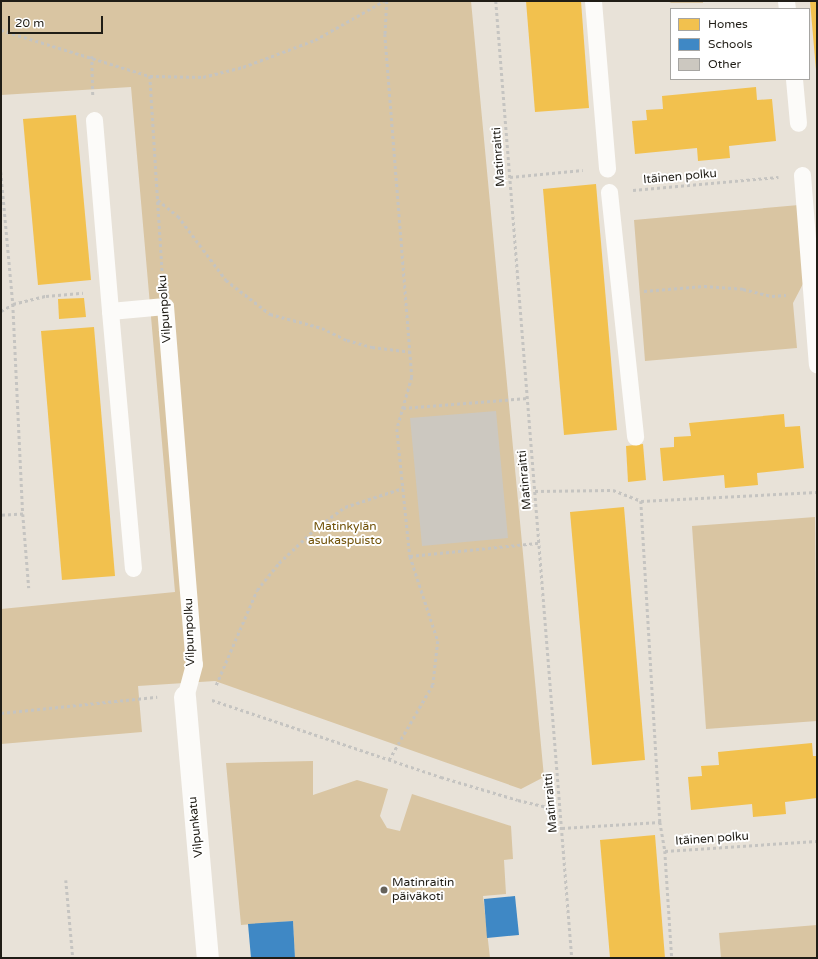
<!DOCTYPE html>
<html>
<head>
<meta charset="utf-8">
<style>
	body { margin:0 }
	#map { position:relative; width:818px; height:959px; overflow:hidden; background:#e8e2d8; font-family:"Varela Round",sans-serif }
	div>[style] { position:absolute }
	.green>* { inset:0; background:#d9c5a2 }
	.homes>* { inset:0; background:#f2c14e }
	.schools>* { inset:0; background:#3f88c5 }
	.building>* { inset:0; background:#ccc8c0 }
	.path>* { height:2.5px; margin-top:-1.25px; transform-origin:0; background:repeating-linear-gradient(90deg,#c5c4c1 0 3px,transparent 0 6px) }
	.lane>* { height:17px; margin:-8.5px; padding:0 8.5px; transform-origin:8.5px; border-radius:8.5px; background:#fcfbf9 }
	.street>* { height:22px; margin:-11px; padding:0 11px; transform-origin:11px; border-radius:11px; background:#fcfbf9 }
	.dots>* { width:11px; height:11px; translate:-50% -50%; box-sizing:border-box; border:2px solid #fff; border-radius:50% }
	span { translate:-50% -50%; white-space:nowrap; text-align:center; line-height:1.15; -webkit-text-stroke:4px #fff; paint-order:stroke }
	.street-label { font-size:12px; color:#201d16 }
	.park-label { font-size:12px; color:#705107 }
	.poi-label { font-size:12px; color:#201d16 }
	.left { translate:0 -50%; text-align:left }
	.frame { position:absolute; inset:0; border:2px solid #201d16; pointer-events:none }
	.legend { position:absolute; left:670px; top:8px; width:140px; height:72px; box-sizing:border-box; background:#fff; border:1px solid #a6a5a2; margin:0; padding:5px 7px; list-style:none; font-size:12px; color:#201d16 }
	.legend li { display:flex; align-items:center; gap:8px; height:20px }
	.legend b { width:20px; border:1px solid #a6a5a2 }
	.scale { position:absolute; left:8px; top:16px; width:95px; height:18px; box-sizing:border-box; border:2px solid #201d16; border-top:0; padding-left:5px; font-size:12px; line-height:14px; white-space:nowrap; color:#201d16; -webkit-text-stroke:3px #fff; paint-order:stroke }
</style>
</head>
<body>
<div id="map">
	<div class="green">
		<i style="clip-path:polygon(1px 1px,471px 1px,544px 777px,521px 789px,215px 681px,138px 686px,142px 732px,1px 744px,1px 609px,175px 592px,131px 87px,1px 95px)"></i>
		<i style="clip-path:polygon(668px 1px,703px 1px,703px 3px,671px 3px)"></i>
		<i style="clip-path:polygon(799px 205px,805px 280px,793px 303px,797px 348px,645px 361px,634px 220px)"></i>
		<i style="clip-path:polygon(815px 517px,817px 721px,706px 729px,692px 526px)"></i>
		<i style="clip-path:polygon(313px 761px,313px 795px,357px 780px,388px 789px,380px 816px,387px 828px,400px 831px,412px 794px,511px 826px,513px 859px,504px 860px,506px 894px,483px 896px,490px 958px,295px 958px,293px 921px,241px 925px,226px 763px)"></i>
		<i style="clip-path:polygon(817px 925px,817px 958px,721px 958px,719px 933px)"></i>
	</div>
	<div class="homes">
		<i style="clip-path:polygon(526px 1px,581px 1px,589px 108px,535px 112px)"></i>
		<i style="clip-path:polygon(810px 1px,817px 1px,817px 70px,816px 70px)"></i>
		<i style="clip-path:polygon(756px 87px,757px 100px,772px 99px,776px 141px,729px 146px,730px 158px,698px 161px,697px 148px,635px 154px,632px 121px,647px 120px,646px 110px,663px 109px,662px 96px)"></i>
		<i style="clip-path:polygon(76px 115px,91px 280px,38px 285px,23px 119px)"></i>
		<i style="clip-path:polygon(596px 184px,617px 430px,564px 435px,543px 189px)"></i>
		<i style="clip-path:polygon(84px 298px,86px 317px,59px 319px,58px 299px)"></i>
		<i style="clip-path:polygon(94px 327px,115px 576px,62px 580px,41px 331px)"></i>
		<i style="clip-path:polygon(784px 414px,785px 427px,800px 426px,804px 468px,757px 473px,758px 485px,725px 488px,724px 475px,663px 481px,660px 448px,674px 447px,674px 437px,691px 436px,689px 423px)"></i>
		<i style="clip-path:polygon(643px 444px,646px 480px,628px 482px,626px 446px)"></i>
		<i style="clip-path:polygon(624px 507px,645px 760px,592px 765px,570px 512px)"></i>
		<i style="clip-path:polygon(812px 743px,813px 756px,817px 756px,817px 798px,785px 802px,786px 814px,753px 817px,752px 804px,691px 810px,688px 777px,702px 776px,701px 766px,719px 765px,718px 752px)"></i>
		<i style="clip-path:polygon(655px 835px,665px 958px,610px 958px,600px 840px)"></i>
	</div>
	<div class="schools">
		<i style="clip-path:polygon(515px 896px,519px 935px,487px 938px,484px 899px)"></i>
		<i style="clip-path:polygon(293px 921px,295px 958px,251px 958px,248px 924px)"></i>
	</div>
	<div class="building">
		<i style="clip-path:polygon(496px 411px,508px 538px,422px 546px,410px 418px)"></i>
	</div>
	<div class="path">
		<i style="left:387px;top:1px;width:33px;rotate:93deg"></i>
		<i style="left:385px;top:34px;width:344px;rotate:85.5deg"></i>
		<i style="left:412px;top:377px;width:54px;rotate:106.1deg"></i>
		<i style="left:397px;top:429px;width:128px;rotate:84.2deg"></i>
		<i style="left:410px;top:556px;width:89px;rotate:71.8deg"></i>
		<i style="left:438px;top:641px;width:44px;rotate:96.5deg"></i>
		<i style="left:433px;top:685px;width:86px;rotate:120.2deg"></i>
		<i style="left:496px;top:1px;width:960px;rotate:85.46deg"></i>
		<i style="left:1px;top:30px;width:156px;rotate:17.2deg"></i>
		<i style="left:150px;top:76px;width:206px;rotate:86.4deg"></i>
		<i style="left:92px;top:56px;width:40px;rotate:88.6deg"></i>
		<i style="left:150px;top:76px;width:53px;rotate:1.1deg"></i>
		<i style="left:203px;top:77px;width:41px;rotate:-14deg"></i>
		<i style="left:243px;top:67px;width:77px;rotate:-20.6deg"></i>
		<i style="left:315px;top:40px;width:79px;rotate:-29.5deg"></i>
		<i style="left:1px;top:172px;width:133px;rotate:84.8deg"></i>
		<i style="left:13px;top:304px;width:34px;rotate:-14deg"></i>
		<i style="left:46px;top:296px;width:37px;rotate:-5deg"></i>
		<i style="left:510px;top:177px;width:73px;rotate:-5.5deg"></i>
		<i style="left:633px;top:190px;width:146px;rotate:-5.1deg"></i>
		<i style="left:158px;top:200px;width:26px;rotate:39deg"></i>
		<i style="left:178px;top:216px;width:80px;rotate:53.1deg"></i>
		<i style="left:226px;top:280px;width:56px;rotate:37.7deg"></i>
		<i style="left:270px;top:314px;width:54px;rotate:15.1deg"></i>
		<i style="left:322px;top:328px;width:28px;rotate:26deg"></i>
		<i style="left:347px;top:340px;width:26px;rotate:16deg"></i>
		<i style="left:372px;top:347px;width:39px;rotate:7deg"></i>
		<i style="left:644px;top:291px;width:60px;rotate:-4.8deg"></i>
		<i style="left:704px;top:286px;width:39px;rotate:4deg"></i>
		<i style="left:743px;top:289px;width:30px;rotate:14deg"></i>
		<i style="left:772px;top:296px;width:14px;rotate:-4deg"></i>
		<i style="left:1px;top:311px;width:14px;rotate:-30deg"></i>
		<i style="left:13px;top:304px;width:210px;rotate:87.3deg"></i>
		<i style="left:23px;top:514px;width:22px;rotate:177deg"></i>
		<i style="left:403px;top:408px;width:125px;rotate:-4.6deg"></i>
		<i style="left:535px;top:491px;width:78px;rotate:-0.7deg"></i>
		<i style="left:613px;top:490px;width:30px;rotate:21deg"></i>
		<i style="left:641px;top:501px;width:176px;rotate:-2.9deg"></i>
		<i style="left:641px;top:501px;width:322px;rotate:86.6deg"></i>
		<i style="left:23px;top:514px;width:74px;rotate:85.4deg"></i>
		<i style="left:410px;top:556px;width:130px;rotate:-5.8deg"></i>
		<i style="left:216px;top:685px;width:103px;rotate:-66.7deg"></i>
		<i style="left:257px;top:590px;width:35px;rotate:-51deg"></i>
		<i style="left:279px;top:563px;width:51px;rotate:-43.4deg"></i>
		<i style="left:316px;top:528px;width:36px;rotate:-36deg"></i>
		<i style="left:345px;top:507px;width:61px;rotate:-18.1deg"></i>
		<i style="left:212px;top:700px;width:242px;rotate:18.6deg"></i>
		<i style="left:441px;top:777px;width:80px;rotate:16.6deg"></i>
		<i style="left:518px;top:800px;width:43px;rotate:13.4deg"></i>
		<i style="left:1px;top:713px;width:157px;rotate:-5.9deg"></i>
		<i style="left:562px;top:828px;width:98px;rotate:-3.5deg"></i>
		<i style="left:660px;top:822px;width:29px;rotate:80deg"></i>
		<i style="left:665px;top:851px;width:152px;rotate:-3.8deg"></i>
		<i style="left:665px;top:851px;width:107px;rotate:86.3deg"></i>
		<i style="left:66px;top:880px;width:78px;rotate:84.9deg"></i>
	</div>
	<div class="lane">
		<i style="left:593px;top:1px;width:168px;rotate:85.2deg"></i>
		<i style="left:786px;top:1px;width:8px;rotate:83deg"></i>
		<i style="left:794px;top:79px;width:44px;rotate:84.8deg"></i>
		<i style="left:94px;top:120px;width:192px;rotate:85.2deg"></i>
		<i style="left:110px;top:311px;width:55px;rotate:-5.2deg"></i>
		<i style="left:165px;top:306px;width:359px;rotate:85.4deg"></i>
		<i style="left:194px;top:664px;width:34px;rotate:105deg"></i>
		<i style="left:802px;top:175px;width:190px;rotate:85.5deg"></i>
		<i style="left:609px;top:192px;width:246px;rotate:83.9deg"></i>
		<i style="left:110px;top:311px;width:258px;rotate:84.9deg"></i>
	</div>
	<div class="street">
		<i style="left:185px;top:697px;width:262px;rotate:85deg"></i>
	</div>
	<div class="dots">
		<i style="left:384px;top:890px;background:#66625a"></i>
	</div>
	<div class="street-label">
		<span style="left:499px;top:157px;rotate:-94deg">Matinraitti</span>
		<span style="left:680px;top:177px;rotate:-5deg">Itäinen polku</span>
		<span style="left:165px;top:309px;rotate:-94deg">Vilpunpolku</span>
		<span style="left:525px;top:480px;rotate:-95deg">Matinraitti</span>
		<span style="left:190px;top:632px;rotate:-92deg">Vilpunpolku</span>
		<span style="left:551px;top:803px;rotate:-95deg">Matinraitti</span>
		<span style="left:196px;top:827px;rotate:-96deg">Vilpunkatu</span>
		<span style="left:712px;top:839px;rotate:-4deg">Itäinen polku</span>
	</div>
	<div class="park-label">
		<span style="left:345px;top:534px">Matinkylän<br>asukaspuisto</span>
	</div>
	<div class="poi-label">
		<span class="left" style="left:392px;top:890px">Matinraitin<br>päiväkoti</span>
	</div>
	<div class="frame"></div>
	<ul class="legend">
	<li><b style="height:11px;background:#f2c14e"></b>Homes</li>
	<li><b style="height:11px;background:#3f88c5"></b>Schools</li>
	<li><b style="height:11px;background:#ccc8c0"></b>Other</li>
	</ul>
	<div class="scale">20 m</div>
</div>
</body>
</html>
